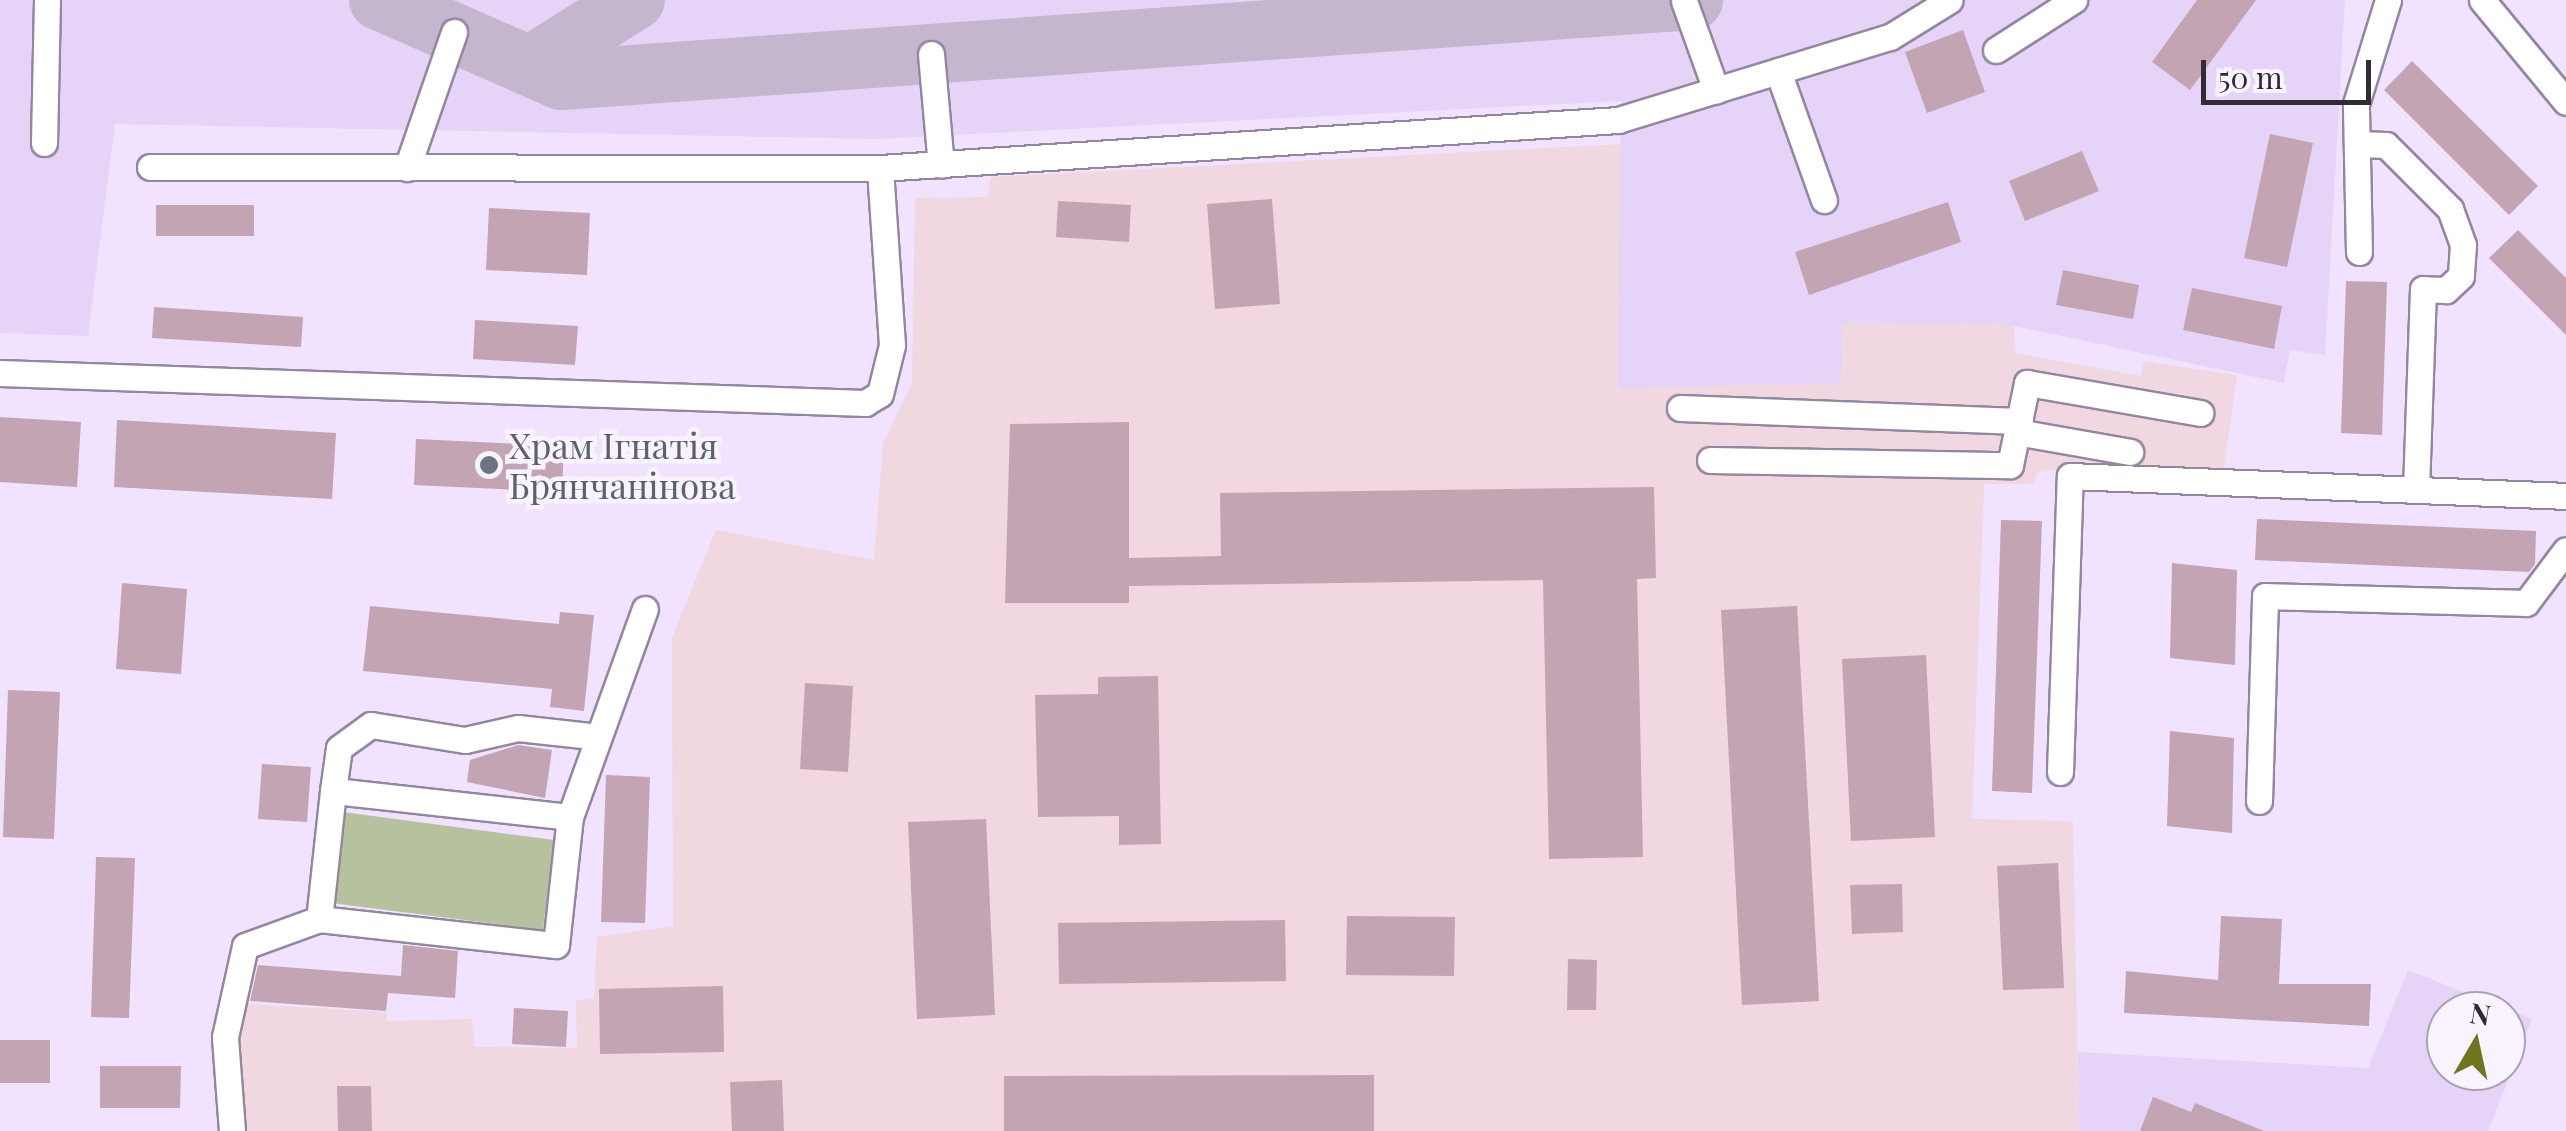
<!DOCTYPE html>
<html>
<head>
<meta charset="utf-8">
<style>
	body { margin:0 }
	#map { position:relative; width:2566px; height:1131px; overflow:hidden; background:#f1e2ff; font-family:"Playfair Display",serif }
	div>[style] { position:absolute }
	.industrial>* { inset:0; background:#f0d7e0 }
	.built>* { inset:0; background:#e6d4f8 }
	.green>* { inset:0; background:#b6c29e }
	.taxiway>* { height:60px; margin:-30px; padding:0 30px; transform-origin:30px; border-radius:30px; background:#c4b6cf }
	.building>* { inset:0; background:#c3a4b3 }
	.roads { filter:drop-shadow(2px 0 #9386a0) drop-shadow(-2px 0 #9386a0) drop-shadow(0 2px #9386a0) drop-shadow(0 -2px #9386a0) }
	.minor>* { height:25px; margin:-12.5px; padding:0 12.5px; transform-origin:12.5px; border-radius:12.5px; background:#fff }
	.dots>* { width:28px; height:28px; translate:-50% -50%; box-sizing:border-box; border:5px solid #f9f3ff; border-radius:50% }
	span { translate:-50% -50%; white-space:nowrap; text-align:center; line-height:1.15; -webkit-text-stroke:9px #f9f3ff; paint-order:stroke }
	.worship-label { font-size:35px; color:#5b616d }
	.left { translate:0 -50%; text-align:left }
	.north { position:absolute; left:2426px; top:991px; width:100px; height:100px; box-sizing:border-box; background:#f9f3ff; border:2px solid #a9a3af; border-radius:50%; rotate:9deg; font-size:28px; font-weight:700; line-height:40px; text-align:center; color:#312b36 }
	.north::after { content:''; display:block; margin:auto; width:35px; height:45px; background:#70741c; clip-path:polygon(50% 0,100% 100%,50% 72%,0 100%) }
	.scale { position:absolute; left:2201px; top:60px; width:170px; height:45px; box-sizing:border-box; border:5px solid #312b36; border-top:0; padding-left:12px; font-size:30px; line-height:35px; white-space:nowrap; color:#312b36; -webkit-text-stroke:8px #f9f3ff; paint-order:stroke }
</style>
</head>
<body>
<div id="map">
	<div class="industrial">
		<i style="clip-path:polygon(1623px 144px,1840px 383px,1842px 323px,2014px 326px,2015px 353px,2141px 376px,2144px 361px,2237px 375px,2224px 469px,2078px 465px,2036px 473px,2035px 484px,1984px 484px,1972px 819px,2073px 821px,2079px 1131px,244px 1131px,237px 1041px,245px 1004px,386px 1012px,387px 1021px,472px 1019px,475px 1047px,577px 1048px,576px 1000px,594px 999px,597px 937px,673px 926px,672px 637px,716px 530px,874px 560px,883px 443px,912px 383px,915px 198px,987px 197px,991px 177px)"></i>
	</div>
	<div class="built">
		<i style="clip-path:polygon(0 0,2345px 0,2325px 355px,2290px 350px,2284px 383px,2014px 326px,1843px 323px,1841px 383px,1618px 388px,1621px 101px,876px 139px,115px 124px,88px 336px,0 333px)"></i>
		<i style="clip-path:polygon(evenodd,2408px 970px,2532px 1019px,2488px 1131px,2079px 1131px,2078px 1052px,2368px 1068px,2408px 970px,2446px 1011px,2506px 1011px,2506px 1071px,2446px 1071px,2446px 1011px)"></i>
	</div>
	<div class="green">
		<i style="clip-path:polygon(343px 812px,554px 840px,543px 930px,331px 903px)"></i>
	</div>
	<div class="taxiway">
		<i style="left:379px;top:0;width:199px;rotate:23.7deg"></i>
		<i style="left:561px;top:80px;width:1135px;rotate:-4.04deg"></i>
		<i style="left:530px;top:66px;width:124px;rotate:-32.2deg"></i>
	</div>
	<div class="building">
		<i style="clip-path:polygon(2197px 0,2256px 0,2190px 90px,2152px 62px)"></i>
		<i style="clip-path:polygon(1963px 30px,1985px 92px,1927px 113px,1905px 52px)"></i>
		<i style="clip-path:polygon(2412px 61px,2538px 186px,2509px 215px,2384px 90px)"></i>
		<i style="clip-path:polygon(2270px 134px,2313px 143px,2287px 267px,2244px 258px)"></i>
		<i style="clip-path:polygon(2082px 151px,2099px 191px,2025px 221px,2009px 181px)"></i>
		<i style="clip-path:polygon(1272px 199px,1280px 304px,1215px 309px,1207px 204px)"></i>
		<i style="clip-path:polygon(1058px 201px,1131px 205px,1129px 242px,1056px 237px)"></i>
		<i style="clip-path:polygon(1948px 202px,1961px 242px,1809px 295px,1795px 252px)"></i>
		<i style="clip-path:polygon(156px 205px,254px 205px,254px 236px,156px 236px)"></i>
		<i style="clip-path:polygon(489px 208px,590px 213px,587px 275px,486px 270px)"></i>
		<i style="clip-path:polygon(2518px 230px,2566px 278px,2566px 335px,2489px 258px)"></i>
		<i style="clip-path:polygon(2063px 270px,2139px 285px,2133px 319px,2056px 305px)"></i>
		<i style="clip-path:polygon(2346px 281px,2387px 282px,2382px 435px,2341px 433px)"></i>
		<i style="clip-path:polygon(2192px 288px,2282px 306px,2274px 349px,2183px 330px)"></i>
		<i style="clip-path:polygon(154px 307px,303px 317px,301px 347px,152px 338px)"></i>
		<i style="clip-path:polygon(475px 320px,578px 326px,575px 365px,473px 359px)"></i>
		<i style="clip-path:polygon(0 417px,81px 422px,77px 487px,0 482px)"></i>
		<i style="clip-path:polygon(117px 420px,336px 433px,332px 499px,114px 487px)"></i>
		<i style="clip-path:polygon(1129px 422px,1129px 558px,1221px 556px,1220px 493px,1654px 487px,1656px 578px,1637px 579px,1643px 857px,1549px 859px,1543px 580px,1129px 586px,1129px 603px,1005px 603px,1010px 424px)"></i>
		<i style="clip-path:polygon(416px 439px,564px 446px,562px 492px,414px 485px)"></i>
		<i style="clip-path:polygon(2257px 519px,2536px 531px,2535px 564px,2529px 572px,2255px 560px)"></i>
		<i style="clip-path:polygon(2001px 520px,2042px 521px,2032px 793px,1992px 791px)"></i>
		<i style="clip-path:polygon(2172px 563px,2237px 570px,2235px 665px,2170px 658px)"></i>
		<i style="clip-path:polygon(122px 583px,187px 589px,181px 674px,116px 669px)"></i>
		<i style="clip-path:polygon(370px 606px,559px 624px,560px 612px,594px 615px,584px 711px,550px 707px,552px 689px,363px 671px)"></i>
		<i style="clip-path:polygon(1797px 606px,1819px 1001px,1742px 1005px,1721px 610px)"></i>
		<i style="clip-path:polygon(1926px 655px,1935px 837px,1851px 841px,1842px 659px)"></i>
		<i style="clip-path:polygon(1158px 676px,1161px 844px,1119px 845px,1119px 816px,1038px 817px,1035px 695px,1098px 694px,1098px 677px)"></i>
		<i style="clip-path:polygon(805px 683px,853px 686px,848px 772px,800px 769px)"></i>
		<i style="clip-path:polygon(8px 690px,60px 692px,54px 839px,3px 837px)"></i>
		<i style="clip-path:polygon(2170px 731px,2234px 738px,2232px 833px,2167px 826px)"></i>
		<i style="clip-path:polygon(518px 745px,552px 750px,545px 798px,467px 782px,470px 760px)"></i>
		<i style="clip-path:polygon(262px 764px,311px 767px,307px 822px,258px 819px)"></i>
		<i style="clip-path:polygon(606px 775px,650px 777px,645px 923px,601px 922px)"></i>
		<i style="clip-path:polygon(986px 819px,995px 1015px,917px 1019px,908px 822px)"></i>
		<i style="clip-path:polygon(96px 857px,135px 858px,129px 1018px,91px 1017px)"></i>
		<i style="clip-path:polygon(2058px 863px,2064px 988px,2003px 990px,1997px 866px)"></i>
		<i style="clip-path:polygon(1902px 884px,1903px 932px,1852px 934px,1850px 885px)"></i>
		<i style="clip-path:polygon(1347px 916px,1455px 917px,1454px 976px,1346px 975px)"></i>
		<i style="clip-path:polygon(2221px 916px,2282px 919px,2279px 984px,2371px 984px,2369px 1026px,2124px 1013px,2126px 971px,2218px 980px)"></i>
		<i style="clip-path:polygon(1285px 920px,1286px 981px,1059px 984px,1058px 923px)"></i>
		<i style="clip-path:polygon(403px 945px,458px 951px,455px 998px,388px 993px,386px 1011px,250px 1001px,258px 965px,401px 976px)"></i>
		<i style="clip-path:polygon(1568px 959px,1597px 960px,1596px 1010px,1567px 1010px)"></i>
		<i style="clip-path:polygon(723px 986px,724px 1052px,600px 1054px,599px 989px)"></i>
		<i style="clip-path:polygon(514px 1008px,568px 1011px,566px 1047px,512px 1044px)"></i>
		<i style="clip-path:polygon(0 1040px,50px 1040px,50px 1083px,0 1083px)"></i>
		<i style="clip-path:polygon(100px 1066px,181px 1066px,180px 1108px,100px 1108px)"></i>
		<i style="clip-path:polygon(1374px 1075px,1374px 1131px,1004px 1131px,1004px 1076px)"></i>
		<i style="clip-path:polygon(782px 1080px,784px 1131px,732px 1131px,730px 1082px)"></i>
		<i style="clip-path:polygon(337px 1086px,371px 1086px,372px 1131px,338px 1131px)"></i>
		<i style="clip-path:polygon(2153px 1097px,2191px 1112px,2195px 1103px,2264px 1131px,2140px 1131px)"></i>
	</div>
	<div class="roads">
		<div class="minor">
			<i style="left:2482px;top:0;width:132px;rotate:50.5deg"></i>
			<i style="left:1684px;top:1px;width:95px;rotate:70.2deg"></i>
			<i style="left:1996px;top:50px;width:93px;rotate:-32.7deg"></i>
			<i style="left:931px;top:54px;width:111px;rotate:84.9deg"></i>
			<i style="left:1778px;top:71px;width:137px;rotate:70.4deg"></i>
			<i style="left:44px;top:143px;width:143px;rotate:-88.8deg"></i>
			<i style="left:2357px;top:144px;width:29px;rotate:2deg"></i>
			<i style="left:2386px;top:145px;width:91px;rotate:45deg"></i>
			<i style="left:2450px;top:209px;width:38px;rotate:70deg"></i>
			<i style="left:2463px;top:245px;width:31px;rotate:94deg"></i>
			<i style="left:2461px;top:276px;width:21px;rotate:137deg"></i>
			<i style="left:2446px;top:290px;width:23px;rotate:-178deg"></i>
			<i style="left:2423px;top:289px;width:201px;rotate:92deg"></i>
			<i style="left:150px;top:167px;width:730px;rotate:0.08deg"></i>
			<i style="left:880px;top:168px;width:740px;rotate:-3.72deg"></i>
			<i style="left:1618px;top:120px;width:284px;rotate:-17deg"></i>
			<i style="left:1890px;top:37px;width:70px;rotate:-31.7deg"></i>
			<i style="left:407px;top:168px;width:144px;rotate:-70.9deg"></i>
			<i style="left:2359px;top:252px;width:148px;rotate:-91.2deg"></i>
			<i style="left:2356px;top:104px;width:109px;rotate:-72.9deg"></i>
			<i style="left:0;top:373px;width:866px;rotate:1.99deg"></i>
			<i style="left:865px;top:403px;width:17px;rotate:-31deg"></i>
			<i style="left:880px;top:394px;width:50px;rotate:-76.2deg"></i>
			<i style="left:892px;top:345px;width:177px;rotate:-93.9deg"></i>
			<i style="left:1680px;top:408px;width:340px;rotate:2.2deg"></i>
			<i style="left:2017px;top:432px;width:115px;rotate:10deg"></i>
			<i style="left:1710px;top:460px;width:300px;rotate:1deg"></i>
			<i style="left:2010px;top:465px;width:84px;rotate:-78.3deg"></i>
			<i style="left:2027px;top:383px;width:176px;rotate:9.8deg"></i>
			<i style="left:2060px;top:772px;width:296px;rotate:-88.1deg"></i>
			<i style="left:2070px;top:476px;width:496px;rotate:2.3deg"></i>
			<i style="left:333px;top:791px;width:43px;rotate:-82.1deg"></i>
			<i style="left:339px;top:748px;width:39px;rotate:-36deg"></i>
			<i style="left:371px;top:725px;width:95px;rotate:9.1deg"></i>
			<i style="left:465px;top:740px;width:54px;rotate:-12.8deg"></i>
			<i style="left:518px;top:728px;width:81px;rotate:6.3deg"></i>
			<i style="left:2259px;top:801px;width:205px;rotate:-88.3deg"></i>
			<i style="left:2265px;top:596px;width:261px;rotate:1.5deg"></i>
			<i style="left:2526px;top:603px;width:66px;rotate:-53deg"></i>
			<i style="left:570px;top:817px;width:221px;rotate:-70.2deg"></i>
			<i style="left:232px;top:1131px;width:94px;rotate:-94.3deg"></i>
			<i style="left:225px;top:1037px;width:93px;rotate:-77.6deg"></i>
			<i style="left:245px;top:946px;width:79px;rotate:-20deg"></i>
			<i style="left:319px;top:919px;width:238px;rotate:6.3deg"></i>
			<i style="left:556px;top:945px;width:129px;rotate:-83.8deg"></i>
			<i style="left:570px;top:817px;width:238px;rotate:-173.7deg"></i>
			<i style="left:333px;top:791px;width:129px;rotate:96.2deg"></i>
		</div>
	</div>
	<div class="dots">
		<i style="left:489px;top:465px;background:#6b7280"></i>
	</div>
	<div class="worship-label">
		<span class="left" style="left:509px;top:465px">Храм Ігнатія<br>Брянчанінова</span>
	</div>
	<div class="north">N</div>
	<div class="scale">50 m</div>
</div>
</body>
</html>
